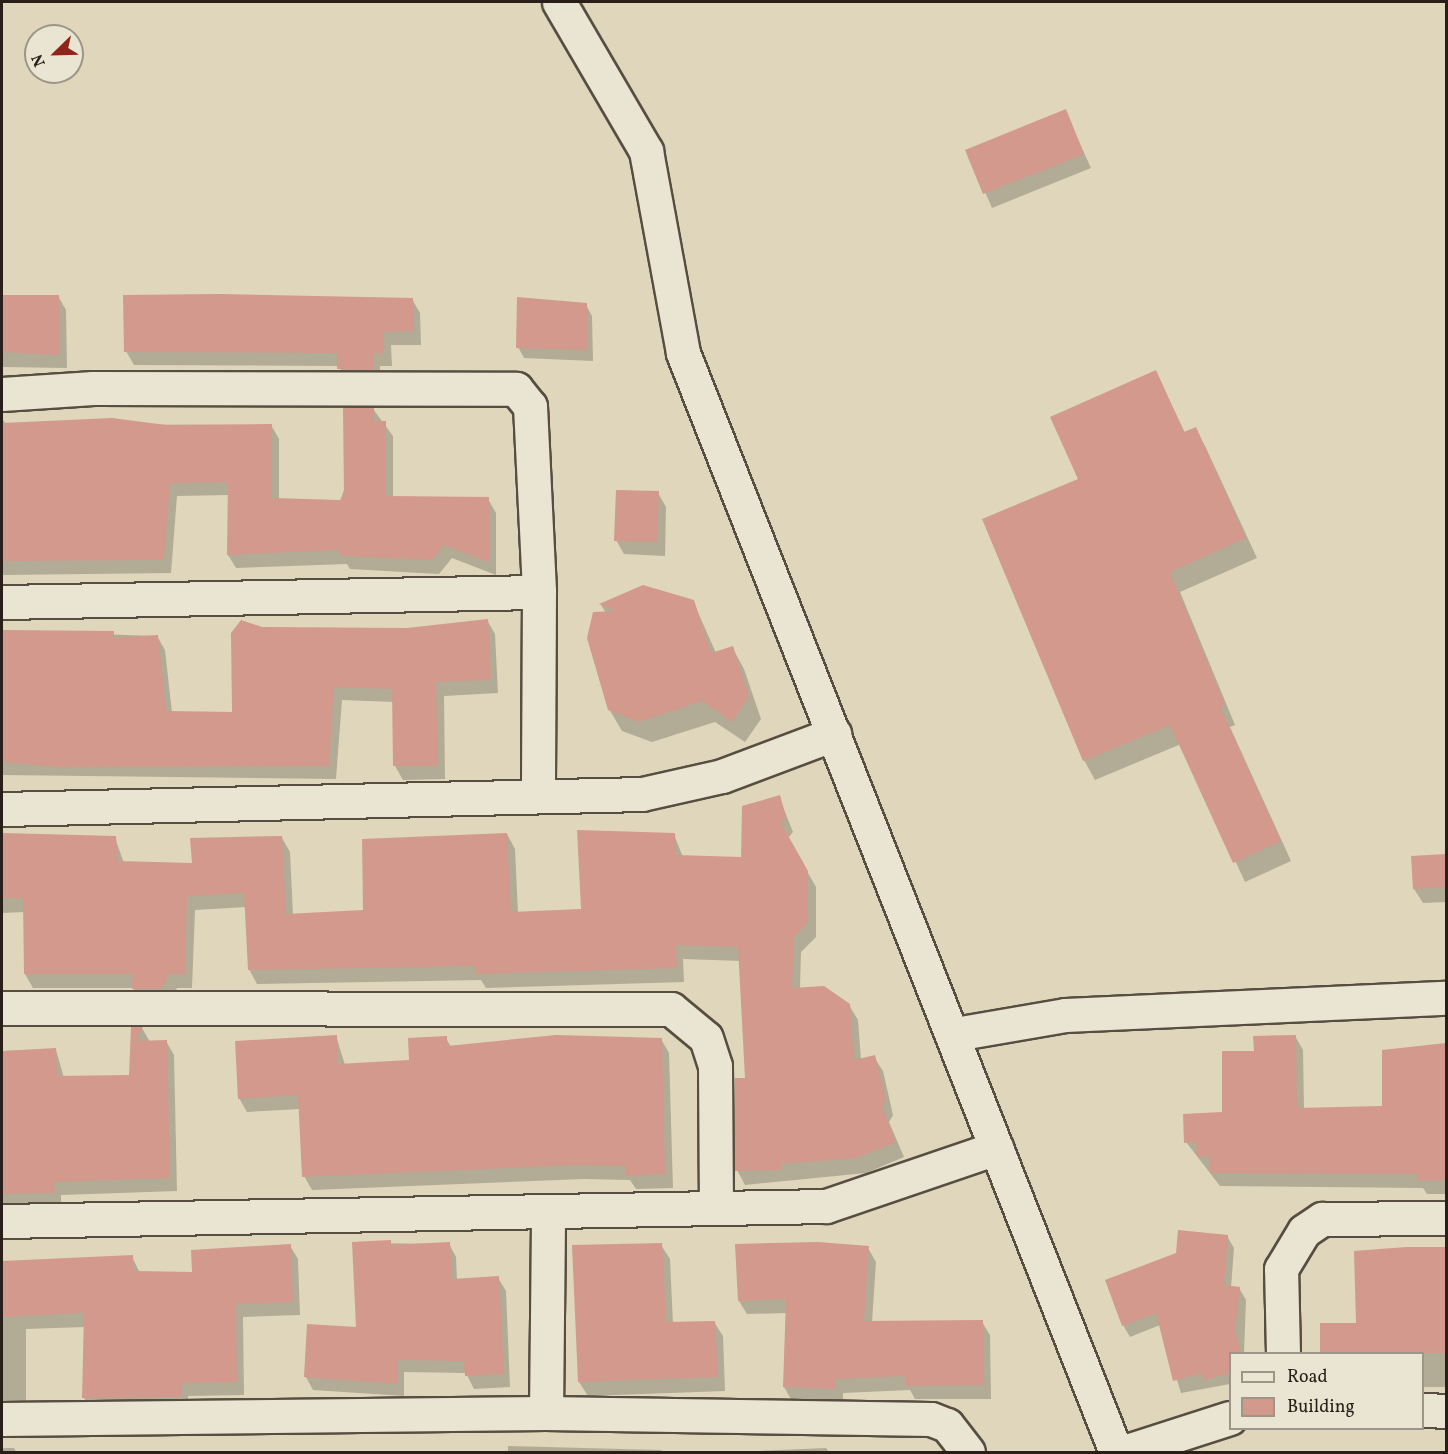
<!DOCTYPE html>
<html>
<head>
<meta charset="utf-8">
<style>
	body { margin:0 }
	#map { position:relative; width:1448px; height:1454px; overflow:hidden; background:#dfd6bb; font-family:Vollkorn,serif }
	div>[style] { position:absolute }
	.shadow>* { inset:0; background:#0003 }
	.building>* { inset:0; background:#d2998c }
	.roads { filter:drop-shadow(2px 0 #574d41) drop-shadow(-2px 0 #574d41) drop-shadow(0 2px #574d41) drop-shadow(0 -2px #574d41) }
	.minor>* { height:33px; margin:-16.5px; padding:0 16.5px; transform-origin:16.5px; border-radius:16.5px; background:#eae4d3 }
	.tertiary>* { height:33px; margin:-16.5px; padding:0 16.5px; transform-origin:16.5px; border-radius:16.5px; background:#eae4d3 }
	span { translate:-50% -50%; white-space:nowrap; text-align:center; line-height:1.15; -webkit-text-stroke:4.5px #eae4d3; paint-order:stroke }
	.frame { position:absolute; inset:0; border:3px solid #2a1f18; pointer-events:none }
	.legend { position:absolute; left:1229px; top:1352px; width:195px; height:78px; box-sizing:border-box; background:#eae4d3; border:2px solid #9d9588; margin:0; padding:8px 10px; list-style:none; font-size:18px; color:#2a1f18 }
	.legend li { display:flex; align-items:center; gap:12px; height:30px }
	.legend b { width:30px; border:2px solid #9d9588 }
	.north { position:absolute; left:24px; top:24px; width:60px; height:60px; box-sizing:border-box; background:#eae4d3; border:2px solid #9d9588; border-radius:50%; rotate:247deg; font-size:16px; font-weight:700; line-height:24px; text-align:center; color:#2a1f18 }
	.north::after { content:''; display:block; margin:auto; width:21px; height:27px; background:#8f2418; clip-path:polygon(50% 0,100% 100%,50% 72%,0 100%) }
</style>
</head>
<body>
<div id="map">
	<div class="shadow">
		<i style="clip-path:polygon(1065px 111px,1091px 168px,992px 208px,967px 151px)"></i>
		<i style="clip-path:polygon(58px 296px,66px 310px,67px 368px,2px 367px,2px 297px)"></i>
		<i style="clip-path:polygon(412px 299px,420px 313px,421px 345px,391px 345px,392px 366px,380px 366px,380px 383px,347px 383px,339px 366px,134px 365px,126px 351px)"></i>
		<i style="clip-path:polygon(586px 305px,592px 316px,593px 361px,524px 358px,518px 347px)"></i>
		<i style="clip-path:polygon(1156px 372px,1185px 433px,1195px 428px,1206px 448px,1257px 558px,1180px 592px,1235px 725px,1230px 727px,1291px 861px,1245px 882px,1181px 744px,1095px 780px,1084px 760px,1080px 480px)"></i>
		<i style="clip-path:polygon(373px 409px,393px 436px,393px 497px,488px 499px,496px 513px,496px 575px,452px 558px,439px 574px,350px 569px,347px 564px,236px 568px,228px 555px,229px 495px,177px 496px,171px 573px,2px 575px,2px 419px,6px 424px,271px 425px,279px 439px,279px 500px,340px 501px)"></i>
		<i style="clip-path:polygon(658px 493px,666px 507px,665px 556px,624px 554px,616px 540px)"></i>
		<i style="clip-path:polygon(693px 601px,716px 653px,732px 647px,744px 669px,761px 719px,745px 742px,715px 722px,652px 742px,622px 731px,609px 709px,606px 613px,601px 605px)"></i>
		<i style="clip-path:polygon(487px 620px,495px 634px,498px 693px,444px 696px,445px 779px,403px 780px,395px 766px,394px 702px,342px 700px,336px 779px,2px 775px,2px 631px,157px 636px,165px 650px,172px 713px,234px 713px,262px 629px,408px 629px)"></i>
		<i style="clip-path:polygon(779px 797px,793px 832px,788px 838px,816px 887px,816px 937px,801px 952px,800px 989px,849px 1005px,858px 1020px,861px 1060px,874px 1057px,883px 1071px,893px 1115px,889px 1122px,904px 1157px,866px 1173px,745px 1185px,737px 1170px,747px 1080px,741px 961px,683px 959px,684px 982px,486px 988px,481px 980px,257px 984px,249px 969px,246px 907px,195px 910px,192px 988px,177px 988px,169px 1004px,142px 1004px,133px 988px,33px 988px,25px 974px,24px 912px,2px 913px,2px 835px,115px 838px,124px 863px,193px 864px,282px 838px,290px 852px,293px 915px,365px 912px,507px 834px,515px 849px,518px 913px,583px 911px,674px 835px,683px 857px,742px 859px)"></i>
		<i style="clip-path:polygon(1446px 855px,1446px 902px,1423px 903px,1414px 889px,1413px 857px)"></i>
		<i style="clip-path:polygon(133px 1028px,142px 1028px,150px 1042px,166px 1041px,174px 1055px,177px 1191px,61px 1195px,61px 1206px,2px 1208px,2px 1051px,56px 1050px,64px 1078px,131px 1076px)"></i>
		<i style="clip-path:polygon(336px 1036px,345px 1065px,410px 1061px,446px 1038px,451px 1047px,661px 1039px,669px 1053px,673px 1188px,636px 1189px,630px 1180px,584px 1179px,312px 1190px,304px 1176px,300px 1109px,247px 1112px,239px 1098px)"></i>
		<i style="clip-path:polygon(1295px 1036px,1303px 1050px,1304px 1110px,1383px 1108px,1383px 1051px,1446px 1044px,1446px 1194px,1427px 1194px,1423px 1188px,1220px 1186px,1186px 1142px,1223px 1114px,1255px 1052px)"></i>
		<i style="clip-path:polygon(1227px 1236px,1234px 1248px,1231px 1288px,1239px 1288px,1246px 1300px,1244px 1354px,1230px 1354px,1230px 1384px,1181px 1393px,1160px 1325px,1130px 1337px,1123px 1325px,1178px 1254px)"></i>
		<i style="clip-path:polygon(354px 1243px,449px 1244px,456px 1257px,457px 1280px,498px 1278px,506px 1291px,510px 1387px,474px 1389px,466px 1373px,404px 1372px,404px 1396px,313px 1390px,306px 1377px,358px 1329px)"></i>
		<i style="clip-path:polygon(661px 1245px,670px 1259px,673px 1324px,714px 1322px,723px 1336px,725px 1391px,588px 1396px,579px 1382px)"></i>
		<i style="clip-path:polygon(290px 1246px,298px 1259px,300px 1315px,243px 1317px,244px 1395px,188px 1396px,189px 1410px,92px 1412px,84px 1398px,85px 1327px,26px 1329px,26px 1401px,2px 1402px,2px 1263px,132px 1257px,140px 1273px,194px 1274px)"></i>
		<i style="clip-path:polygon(868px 1248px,876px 1262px,872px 1322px,982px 1322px,990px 1335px,991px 1399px,915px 1399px,910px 1390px,843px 1393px,843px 1402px,792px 1401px,784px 1387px,787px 1313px,747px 1314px,739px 1301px)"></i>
		<i style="clip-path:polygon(1446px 1250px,1446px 1387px,1422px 1387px,1422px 1354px,1322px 1354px,1322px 1325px,1358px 1325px,1356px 1253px)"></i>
		<i style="clip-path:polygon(508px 1446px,661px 1450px,663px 1452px,508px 1452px)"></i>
		<i style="clip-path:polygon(2px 1448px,14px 1448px,16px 1452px,2px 1452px)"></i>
		<i style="clip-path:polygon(826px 1448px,829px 1452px,735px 1452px)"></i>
	</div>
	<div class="building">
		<i style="clip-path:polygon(1066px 109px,1084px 154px,983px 194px,965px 150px)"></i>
		<i style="clip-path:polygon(219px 294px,413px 298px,414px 331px,384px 332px,384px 353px,373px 353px,373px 370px,337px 369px,337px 353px,124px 352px,123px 295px)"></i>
		<i style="clip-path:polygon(2px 295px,59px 295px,60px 355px,2px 352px)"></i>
		<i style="clip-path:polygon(517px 297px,587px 303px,588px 350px,516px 348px)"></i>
		<i style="clip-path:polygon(1156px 370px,1184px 432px,1196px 427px,1246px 538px,1170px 572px,1225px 705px,1220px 707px,1281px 841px,1233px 863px,1170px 725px,1083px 761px,982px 519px,1078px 479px,1050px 417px)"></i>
		<i style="clip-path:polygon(343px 407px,374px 407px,374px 421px,386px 421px,386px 496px,489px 497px,489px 562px,444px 545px,432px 560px,341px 556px,340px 550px,227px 555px,228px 482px,170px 483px,164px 560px,2px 561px,2px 423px,112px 418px,166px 425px,272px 424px,272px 498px,340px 500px,344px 495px)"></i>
		<i style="clip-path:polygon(616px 490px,659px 491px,657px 542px,614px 541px)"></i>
		<i style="clip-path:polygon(643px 585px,694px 600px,711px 653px,733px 646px,749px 696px,732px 722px,702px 701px,639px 722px,608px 710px,587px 638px,593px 612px,617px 611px,599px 604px)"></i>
		<i style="clip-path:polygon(488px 619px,491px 680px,436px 682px,438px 766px,393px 766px,392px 689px,334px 687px,329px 766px,57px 767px,2px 762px,2px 630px,114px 631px,114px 638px,158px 635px,166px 711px,232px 712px,231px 633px,241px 620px,262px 627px,407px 628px)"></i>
		<i style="clip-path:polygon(780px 795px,786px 817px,781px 823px,808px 871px,808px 922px,794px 937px,792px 988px,824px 986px,850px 1004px,854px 1060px,875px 1055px,886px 1099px,882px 1107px,896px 1142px,857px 1158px,782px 1164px,782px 1170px,735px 1171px,735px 1078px,745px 1078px,738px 947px,676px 945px,677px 968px,476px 974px,476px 966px,248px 970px,244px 893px,187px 896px,185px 974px,169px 974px,161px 989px,132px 989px,133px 974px,24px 974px,23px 898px,2px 898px,2px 833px,116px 836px,118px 861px,192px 863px,190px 838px,282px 836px,286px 914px,363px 910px,362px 839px,507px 833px,511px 912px,581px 909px,577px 830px,675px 833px,676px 855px,741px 857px,742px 806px)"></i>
		<i style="clip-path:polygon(1446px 854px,1446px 887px,1413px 889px,1411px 856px)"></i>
		<i style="clip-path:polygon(131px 1027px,143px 1027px,136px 1041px,167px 1040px,170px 1178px,54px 1182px,55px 1193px,2px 1194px,2px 1051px,56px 1048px,57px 1076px,129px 1075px)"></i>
		<i style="clip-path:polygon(337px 1035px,338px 1064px,409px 1060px,408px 1038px,447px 1036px,447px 1046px,556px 1035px,662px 1038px,665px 1174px,626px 1176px,626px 1166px,576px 1165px,302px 1177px,298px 1095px,238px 1099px,235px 1041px)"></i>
		<i style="clip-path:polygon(1296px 1035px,1297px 1108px,1382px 1106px,1382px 1050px,1446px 1043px,1446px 1180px,1418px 1181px,1417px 1174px,1210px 1173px,1209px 1156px,1197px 1157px,1196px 1142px,1184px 1143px,1183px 1114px,1222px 1112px,1222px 1051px,1254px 1051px,1253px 1036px)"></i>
		<i style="clip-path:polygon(1178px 1230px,1228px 1235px,1224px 1285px,1240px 1287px,1235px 1331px,1241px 1353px,1230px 1353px,1230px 1373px,1204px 1380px,1202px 1373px,1173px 1381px,1156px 1313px,1122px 1326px,1105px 1280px,1176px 1253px)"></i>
		<i style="clip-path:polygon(391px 1240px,391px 1245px,450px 1242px,452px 1279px,499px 1276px,504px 1374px,465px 1376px,464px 1361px,398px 1360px,397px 1384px,304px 1377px,307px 1324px,356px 1327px,352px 1242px)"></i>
		<i style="clip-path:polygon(818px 1242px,869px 1246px,864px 1321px,983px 1320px,984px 1385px,905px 1386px,905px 1376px,836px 1379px,836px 1389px,783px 1387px,786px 1299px,738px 1301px,735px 1244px)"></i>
		<i style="clip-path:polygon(662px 1243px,666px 1322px,715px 1321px,718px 1377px,578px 1382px,572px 1245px)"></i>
		<i style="clip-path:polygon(291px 1244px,293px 1302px,236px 1304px,237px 1382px,181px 1383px,182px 1397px,82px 1398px,84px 1313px,2px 1317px,2px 1261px,133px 1255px,134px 1271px,192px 1272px,191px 1250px)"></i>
		<i style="clip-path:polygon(1406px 1247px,1446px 1247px,1446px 1353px,1320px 1353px,1320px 1323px,1356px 1323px,1354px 1251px)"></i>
	</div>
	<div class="roads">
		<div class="minor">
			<i style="left:559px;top:2px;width:173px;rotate:59.7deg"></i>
			<i style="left:646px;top:151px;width:205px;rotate:79.6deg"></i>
			<i style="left:2px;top:394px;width:91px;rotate:-3.8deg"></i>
			<i style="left:93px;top:388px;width:423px;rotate:0.1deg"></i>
			<i style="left:516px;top:389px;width:22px;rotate:51deg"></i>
			<i style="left:530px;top:406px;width:186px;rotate:87.2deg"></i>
			<i style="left:539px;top:592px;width:201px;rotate:90.3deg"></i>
			<i style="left:2px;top:602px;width:537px;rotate:-1.07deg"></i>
			<i style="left:2px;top:809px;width:640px;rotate:-1.34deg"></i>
			<i style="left:642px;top:794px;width:82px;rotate:-12.7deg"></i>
			<i style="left:722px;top:776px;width:120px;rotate:-20.6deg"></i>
			<i style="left:2px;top:1008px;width:669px;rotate:0.09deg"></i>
			<i style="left:671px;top:1009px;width:45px;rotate:39.6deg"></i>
			<i style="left:706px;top:1038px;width:29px;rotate:72deg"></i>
			<i style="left:715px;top:1066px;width:140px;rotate:89.6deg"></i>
			<i style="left:955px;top:1034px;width:112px;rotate:-9.8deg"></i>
			<i style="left:1065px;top:1015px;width:381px;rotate:-2.6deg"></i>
			<i style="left:2px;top:1221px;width:824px;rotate:-1.04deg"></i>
			<i style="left:826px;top:1206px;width:180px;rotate:-18.8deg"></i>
			<i style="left:1283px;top:1354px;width:85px;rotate:-91.3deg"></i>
			<i style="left:1281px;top:1269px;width:44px;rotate:-58.8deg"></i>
			<i style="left:1304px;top:1231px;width:22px;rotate:-34deg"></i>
			<i style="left:1322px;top:1219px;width:124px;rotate:-0.5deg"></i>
			<i style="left:1422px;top:1410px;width:24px;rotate:2deg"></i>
			<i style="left:546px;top:1413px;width:199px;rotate:-89.4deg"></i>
			<i style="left:2px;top:1419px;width:544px;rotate:-0.63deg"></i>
			<i style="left:546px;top:1413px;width:385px;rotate:0.9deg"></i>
			<i style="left:931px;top:1419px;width:17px;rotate:21deg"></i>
			<i style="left:947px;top:1425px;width:34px;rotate:52deg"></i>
			<i style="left:1124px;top:1452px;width:111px;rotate:-17.8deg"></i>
		</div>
		<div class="tertiary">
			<i style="left:683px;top:353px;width:1181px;rotate:68.5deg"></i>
		</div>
	</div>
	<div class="frame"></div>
	<ul class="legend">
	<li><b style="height:8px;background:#eae4d3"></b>Road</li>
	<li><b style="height:16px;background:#d2998c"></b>Building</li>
	</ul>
	<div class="north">N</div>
</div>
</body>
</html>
